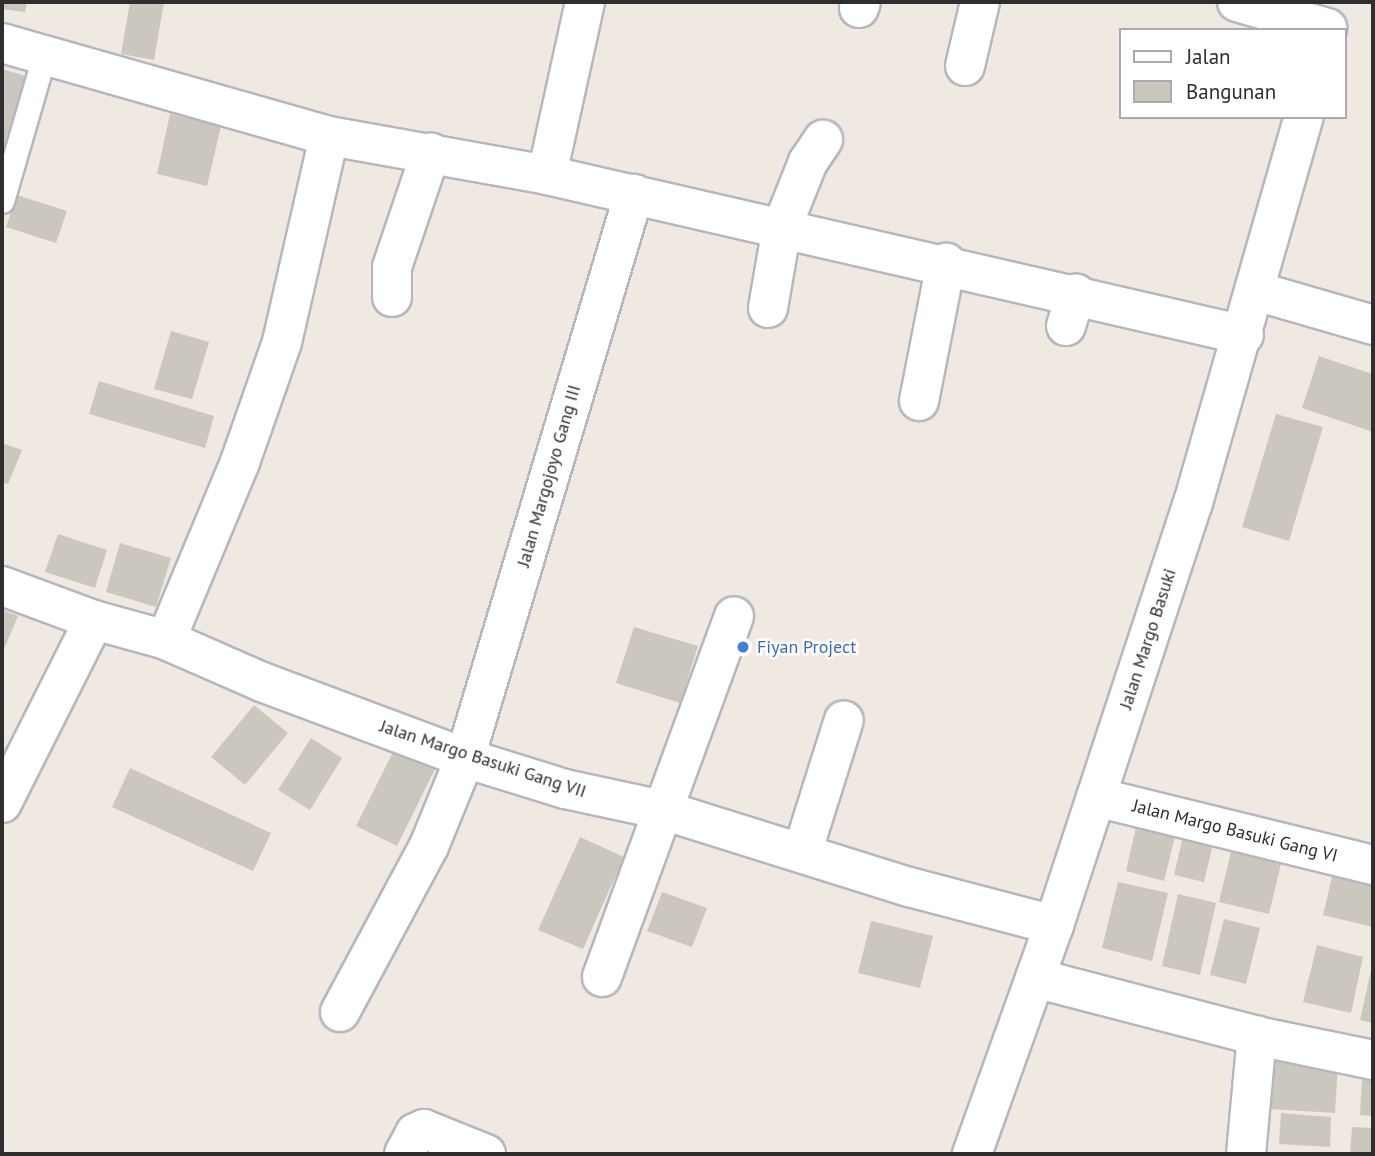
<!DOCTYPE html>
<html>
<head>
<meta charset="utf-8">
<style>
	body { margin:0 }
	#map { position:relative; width:1375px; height:1156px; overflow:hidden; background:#efe9e1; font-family:"PT Sans",sans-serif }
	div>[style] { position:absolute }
	.building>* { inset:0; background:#cbc7bf }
	.roads { filter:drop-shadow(2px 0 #b4b7c1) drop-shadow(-2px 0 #b4b7c1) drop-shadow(0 2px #b4b7c1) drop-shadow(0 -2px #b4b7c1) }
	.service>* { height:23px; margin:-11.5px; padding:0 11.5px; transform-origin:11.5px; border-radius:11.5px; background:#fff }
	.minor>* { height:38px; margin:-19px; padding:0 19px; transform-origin:19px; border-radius:19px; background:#fff }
	.dots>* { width:19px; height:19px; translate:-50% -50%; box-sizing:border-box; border:4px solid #fff; border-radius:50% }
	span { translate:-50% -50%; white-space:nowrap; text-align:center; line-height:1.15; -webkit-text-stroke:5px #fff; paint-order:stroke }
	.street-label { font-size:18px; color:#2e2e2e }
	.shop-label { font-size:18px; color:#366cbe }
	.left { translate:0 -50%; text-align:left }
	.frame { position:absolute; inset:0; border:4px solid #2e2e2e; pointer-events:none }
	.legend { position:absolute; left:1119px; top:28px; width:228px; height:91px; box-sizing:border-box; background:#fff; border:2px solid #ababab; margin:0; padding:9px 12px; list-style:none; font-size:21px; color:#2e2e2e }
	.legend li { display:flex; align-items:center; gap:14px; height:35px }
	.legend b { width:35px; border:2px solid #ababab }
</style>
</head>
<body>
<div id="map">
	<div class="building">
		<i style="clip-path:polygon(2px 2px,27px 2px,25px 12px,2px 9px)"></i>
		<i style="clip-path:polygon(130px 2px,164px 2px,154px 60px,121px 54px)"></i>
		<i style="clip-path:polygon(2px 69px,29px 77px,7px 148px,2px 147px)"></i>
		<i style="clip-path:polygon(170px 114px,221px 126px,207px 186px,157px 174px)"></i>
		<i style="clip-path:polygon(17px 195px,67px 211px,56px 243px,6px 227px)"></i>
		<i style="clip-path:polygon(171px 331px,209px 342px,192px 399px,154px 389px)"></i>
		<i style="clip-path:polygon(1319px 356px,1373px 374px,1373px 432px,1302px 408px)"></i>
		<i style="clip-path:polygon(99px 381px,214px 416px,205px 448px,89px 414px)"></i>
		<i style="clip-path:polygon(1276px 414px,1323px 427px,1289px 541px,1242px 527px)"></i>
		<i style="clip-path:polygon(2px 443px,22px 450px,8px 484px,2px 482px)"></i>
		<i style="clip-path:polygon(58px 534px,107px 550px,95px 588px,45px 572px)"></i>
		<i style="clip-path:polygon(120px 543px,171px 558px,156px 607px,106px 592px)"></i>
		<i style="clip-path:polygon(2px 610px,18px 616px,2px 654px)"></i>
		<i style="clip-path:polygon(634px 627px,698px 646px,680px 703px,616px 683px)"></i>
		<i style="clip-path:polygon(254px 705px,288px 733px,245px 785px,211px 757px)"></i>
		<i style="clip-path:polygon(311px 738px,342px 758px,310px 810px,278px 790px)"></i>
		<i style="clip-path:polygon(396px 746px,437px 765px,397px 846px,356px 826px)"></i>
		<i style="clip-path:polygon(130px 768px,271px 833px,253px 871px,112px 807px)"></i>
		<i style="clip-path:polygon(1137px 823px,1176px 832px,1164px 881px,1126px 871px)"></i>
		<i style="clip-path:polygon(1185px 828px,1215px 835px,1204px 882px,1174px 875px)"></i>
		<i style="clip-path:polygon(580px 837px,624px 857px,583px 949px,538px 930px)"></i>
		<i style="clip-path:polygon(1234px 839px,1284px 851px,1269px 914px,1219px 902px)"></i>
		<i style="clip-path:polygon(1335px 864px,1373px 873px,1373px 927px,1323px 915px)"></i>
		<i style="clip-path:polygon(1118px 882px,1168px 893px,1152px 961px,1102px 948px)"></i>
		<i style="clip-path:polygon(662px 892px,707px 908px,692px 947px,647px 931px)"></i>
		<i style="clip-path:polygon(1178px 894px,1216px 903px,1200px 975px,1162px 966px)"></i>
		<i style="clip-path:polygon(1224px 919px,1260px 928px,1246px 984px,1210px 975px)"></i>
		<i style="clip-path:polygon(871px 921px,933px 936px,920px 988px,858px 973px)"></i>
		<i style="clip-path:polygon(1317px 945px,1363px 957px,1351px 1013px,1303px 1002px)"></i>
		<i style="clip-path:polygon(1372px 966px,1373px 966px,1373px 1023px,1360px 1020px)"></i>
		<i style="clip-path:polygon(1271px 1061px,1338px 1065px,1335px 1113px,1269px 1109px)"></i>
		<i style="clip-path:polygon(1362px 1078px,1373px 1079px,1373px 1116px,1360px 1115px)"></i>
		<i style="clip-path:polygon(1281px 1113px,1331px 1117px,1330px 1147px,1279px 1144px)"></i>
		<i style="clip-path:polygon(1352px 1127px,1373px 1128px,1373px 1154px,1350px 1154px)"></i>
	</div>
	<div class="roads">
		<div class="service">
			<i style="left:2px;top:201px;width:154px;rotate:-73.8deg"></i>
		</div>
		<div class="minor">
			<i style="left:585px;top:2px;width:177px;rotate:102.4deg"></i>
			<i style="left:547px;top:175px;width:715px;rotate:12.93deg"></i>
			<i style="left:1237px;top:2px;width:94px;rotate:16.1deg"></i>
			<i style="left:859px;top:8px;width:6px;rotate:-72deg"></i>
			<i style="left:2px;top:43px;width:340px;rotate:15.9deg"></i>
			<i style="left:329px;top:136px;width:221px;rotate:10.1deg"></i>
			<i style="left:965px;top:66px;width:66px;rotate:-76.8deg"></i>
			<i style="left:1256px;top:291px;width:122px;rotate:16.2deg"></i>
			<i style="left:392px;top:297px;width:30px;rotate:-90deg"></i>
			<i style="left:392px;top:267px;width:121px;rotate:-71.3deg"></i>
			<i style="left:768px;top:308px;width:82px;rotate:-80.2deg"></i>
			<i style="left:782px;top:227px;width:70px;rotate:-68.2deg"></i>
			<i style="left:808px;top:162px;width:27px;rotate:-56deg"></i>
			<i style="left:1066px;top:326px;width:34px;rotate:-73deg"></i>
			<i style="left:919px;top:401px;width:141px;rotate:-78.9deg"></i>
			<i style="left:2px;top:586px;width:98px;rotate:20.3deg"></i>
			<i style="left:94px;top:620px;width:75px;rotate:15.5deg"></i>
			<i style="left:166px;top:640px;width:105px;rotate:23.6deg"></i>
			<i style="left:262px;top:682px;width:217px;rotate:20.5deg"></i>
			<i style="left:465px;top:758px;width:105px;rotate:17.2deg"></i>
			<i style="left:565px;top:789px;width:100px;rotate:12.1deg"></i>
			<i style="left:663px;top:810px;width:258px;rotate:17.4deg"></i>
			<i style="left:909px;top:887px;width:150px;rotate:14.7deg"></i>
			<i style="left:166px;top:640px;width:193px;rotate:-67.4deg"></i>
			<i style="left:240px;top:462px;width:127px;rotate:-70.7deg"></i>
			<i style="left:282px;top:342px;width:211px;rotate:-77.1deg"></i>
			<i style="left:1096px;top:797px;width:285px;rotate:13.8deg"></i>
			<i style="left:2px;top:803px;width:205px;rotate:-63.3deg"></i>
			<i style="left:802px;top:853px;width:139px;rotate:-72.5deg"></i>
			<i style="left:602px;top:977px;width:384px;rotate:-69.9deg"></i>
			<i style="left:1035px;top:978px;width:229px;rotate:14.6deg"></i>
			<i style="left:1257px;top:1036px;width:118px;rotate:11.7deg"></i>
			<i style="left:340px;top:1012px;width:188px;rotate:-61.8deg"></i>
			<i style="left:429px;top:846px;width:95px;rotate:-67.8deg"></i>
			<i style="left:465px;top:758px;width:589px;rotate:-73.32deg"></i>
			<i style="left:404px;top:1154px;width:24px;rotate:-62deg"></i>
			<i style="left:415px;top:1133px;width:10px;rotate:-24deg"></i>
			<i style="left:424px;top:1129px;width:67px;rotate:22deg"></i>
			<i style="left:972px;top:1154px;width:243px;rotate:-70.3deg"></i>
			<i style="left:1054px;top:925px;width:444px;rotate:-71.8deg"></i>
			<i style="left:1193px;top:503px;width:402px;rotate:-74deg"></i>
			<i style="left:1246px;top:1154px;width:119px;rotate:-84.7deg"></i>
		</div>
	</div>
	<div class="dots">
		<i style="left:743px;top:647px;background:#3f7fe0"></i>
	</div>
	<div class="street-label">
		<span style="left:549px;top:476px;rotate:-74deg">Jalan Margojoyo Gang III</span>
		<span style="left:1148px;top:639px;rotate:-72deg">Jalan Margo Basuki</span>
		<span style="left:483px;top:759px;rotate:18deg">Jalan Margo Basuki Gang VII</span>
		<span style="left:1235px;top:831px;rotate:14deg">Jalan Margo Basuki Gang VI</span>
	</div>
	<div class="shop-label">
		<span class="left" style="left:757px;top:647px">Fiyan Project</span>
	</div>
	<div class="frame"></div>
	<ul class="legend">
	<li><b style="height:9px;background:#fff"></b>Jalan</li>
	<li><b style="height:19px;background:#cbc7bf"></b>Bangunan</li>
	</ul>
</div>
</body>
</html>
